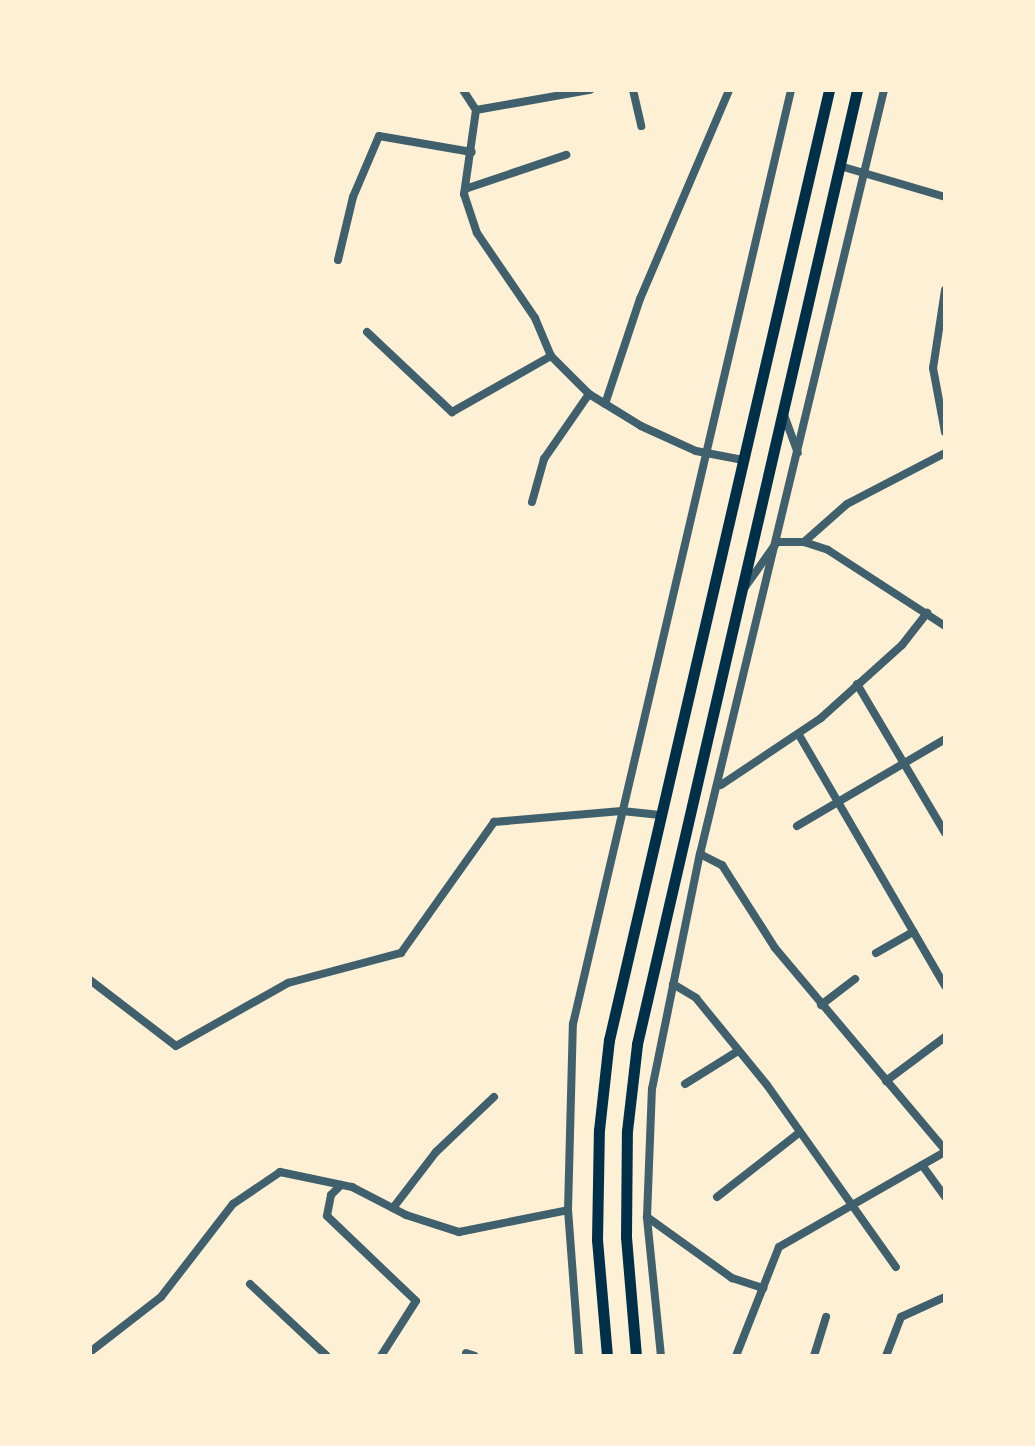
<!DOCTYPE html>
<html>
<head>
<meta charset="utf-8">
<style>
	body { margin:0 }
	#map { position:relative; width:1035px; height:1446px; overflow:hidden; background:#fdf0d5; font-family:"Playfair Display",serif }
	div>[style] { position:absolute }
	.minor>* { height:8px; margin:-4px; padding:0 4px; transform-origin:4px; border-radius:4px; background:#3f606c }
	.trunk>* { height:11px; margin:-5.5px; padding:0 5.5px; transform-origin:5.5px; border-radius:5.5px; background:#003049 }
	span { translate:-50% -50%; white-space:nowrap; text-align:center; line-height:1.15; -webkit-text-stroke:10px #fdf0d5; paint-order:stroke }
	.frame { position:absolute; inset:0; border:92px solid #fdf0d5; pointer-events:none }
</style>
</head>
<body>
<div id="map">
	<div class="minor">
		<i style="left:463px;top:90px;width:24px;rotate:57deg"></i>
		<i style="left:476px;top:110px;width:85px;rotate:98.1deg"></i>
		<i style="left:464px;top:194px;width:41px;rotate:71.6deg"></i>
		<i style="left:477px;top:233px;width:103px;rotate:55.7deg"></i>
		<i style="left:535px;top:318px;width:41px;rotate:67.2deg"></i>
		<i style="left:551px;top:356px;width:54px;rotate:45deg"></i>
		<i style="left:589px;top:394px;width:61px;rotate:31.6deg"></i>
		<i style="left:641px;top:426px;width:60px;rotate:24.4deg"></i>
		<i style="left:696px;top:451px;width:48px;rotate:10.8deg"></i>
		<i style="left:633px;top:90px;width:37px;rotate:77deg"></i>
		<i style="left:476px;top:110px;width:116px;rotate:-10deg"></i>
		<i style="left:840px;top:166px;width:109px;rotate:16.4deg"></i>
		<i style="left:465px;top:189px;width:107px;rotate:-18.6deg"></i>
		<i style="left:338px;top:260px;width:65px;rotate:-76.6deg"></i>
		<i style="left:353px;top:197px;width:66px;rotate:-66.9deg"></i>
		<i style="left:379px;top:136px;width:94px;rotate:9.8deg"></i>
		<i style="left:945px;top:290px;width:79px;rotate:98.7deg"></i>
		<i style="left:933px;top:368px;width:65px;rotate:79.4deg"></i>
		<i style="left:367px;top:332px;width:117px;rotate:43.3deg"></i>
		<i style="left:452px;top:412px;width:114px;rotate:-29.5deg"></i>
		<i style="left:605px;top:404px;width:111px;rotate:-71.6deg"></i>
		<i style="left:640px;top:299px;width:227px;rotate:-66.9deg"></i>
		<i style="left:784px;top:415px;width:40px;rotate:69.8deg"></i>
		<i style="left:532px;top:502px;width:45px;rotate:-74.4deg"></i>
		<i style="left:544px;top:459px;width:79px;rotate:-55.3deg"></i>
		<i style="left:804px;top:542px;width:57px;rotate:-41.5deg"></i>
		<i style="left:847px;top:504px;width:110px;rotate:-27.5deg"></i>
		<i style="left:743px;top:590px;width:59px;rotate:-54.7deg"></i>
		<i style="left:777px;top:542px;width:27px"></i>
		<i style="left:804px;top:542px;width:25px;rotate:18deg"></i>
		<i style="left:828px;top:550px;width:140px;rotate:33deg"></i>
		<i style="left:857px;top:684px;width:173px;rotate:59.4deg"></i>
		<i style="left:799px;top:735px;width:290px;rotate:59.8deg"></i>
		<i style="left:721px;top:785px;width:120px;rotate:-33.8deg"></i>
		<i style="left:821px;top:718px;width:109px;rotate:-42deg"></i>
		<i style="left:902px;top:645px;width:41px;rotate:-52deg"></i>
		<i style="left:797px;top:826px;width:172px;rotate:-30.4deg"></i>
		<i style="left:700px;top:854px;width:25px;rotate:27deg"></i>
		<i style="left:722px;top:865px;width:98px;rotate:57.4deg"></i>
		<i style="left:775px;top:948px;width:264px;rotate:49.9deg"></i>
		<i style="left:876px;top:953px;width:43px;rotate:-29.6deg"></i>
		<i style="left:90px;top:980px;width:108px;rotate:37.5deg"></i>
		<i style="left:176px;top:1046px;width:129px;rotate:-29.4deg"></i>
		<i style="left:288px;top:983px;width:117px;rotate:-14.9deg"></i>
		<i style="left:401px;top:953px;width:161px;rotate:-54.6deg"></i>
		<i style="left:494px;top:822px;width:128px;rotate:-4.9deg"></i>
		<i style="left:622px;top:811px;width:36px;rotate:6deg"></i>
		<i style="left:673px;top:984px;width:27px;rotate:31deg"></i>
		<i style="left:696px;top:998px;width:112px;rotate:50.8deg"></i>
		<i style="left:767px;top:1085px;width:223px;rotate:54.7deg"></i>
		<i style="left:821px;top:1005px;width:43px;rotate:-37.4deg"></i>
		<i style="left:886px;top:1081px;width:74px;rotate:-36.7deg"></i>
		<i style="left:685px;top:1084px;width:62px;rotate:-31.9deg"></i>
		<i style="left:922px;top:1165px;width:39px;rotate:54deg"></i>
		<i style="left:341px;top:1185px;width:14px;rotate:135deg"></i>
		<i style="left:331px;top:1195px;width:21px;rotate:101deg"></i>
		<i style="left:327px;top:1216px;width:123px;rotate:43.7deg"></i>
		<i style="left:416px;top:1301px;width:65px;rotate:122.5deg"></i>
		<i style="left:717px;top:1197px;width:104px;rotate:-38deg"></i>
		<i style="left:393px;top:1208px;width:71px;rotate:-52.5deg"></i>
		<i style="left:436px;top:1152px;width:80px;rotate:-43.5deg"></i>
		<i style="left:647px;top:1217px;width:105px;rotate:35.7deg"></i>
		<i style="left:732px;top:1278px;width:33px;rotate:18deg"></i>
		<i style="left:250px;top:1284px;width:105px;rotate:43.1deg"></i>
		<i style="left:90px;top:1352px;width:90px;rotate:-37.8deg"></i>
		<i style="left:161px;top:1297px;width:118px;rotate:-52.3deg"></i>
		<i style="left:233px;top:1204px;width:57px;rotate:-34.2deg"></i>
		<i style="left:280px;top:1172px;width:74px;rotate:11.8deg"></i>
		<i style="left:352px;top:1187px;width:61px;rotate:27.4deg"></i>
		<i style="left:406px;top:1215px;width:56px;rotate:17.8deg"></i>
		<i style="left:459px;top:1232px;width:111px;rotate:-11.4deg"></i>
		<i style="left:466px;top:1353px;width:9px;rotate:18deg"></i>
		<i style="left:579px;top:1356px;width:146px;rotate:-94.3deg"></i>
		<i style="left:568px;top:1210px;width:186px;rotate:-88.5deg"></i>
		<i style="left:573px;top:1024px;width:959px;rotate:-76.86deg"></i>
		<i style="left:661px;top:1356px;width:140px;rotate:-95.8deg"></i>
		<i style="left:647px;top:1217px;width:128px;rotate:-87.8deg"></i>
		<i style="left:652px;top:1089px;width:240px;rotate:-78.5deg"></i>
		<i style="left:700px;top:854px;width:786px;rotate:-76.46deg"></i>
		<i style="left:736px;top:1356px;width:117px;rotate:-68.5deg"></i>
		<i style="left:779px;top:1247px;width:191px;rotate:-29.8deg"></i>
		<i style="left:814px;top:1356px;width:41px;rotate:-72.9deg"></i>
		<i style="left:886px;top:1356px;width:42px;rotate:-69deg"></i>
		<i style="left:901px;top:1317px;width:48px;rotate:-24.4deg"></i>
	</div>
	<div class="trunk">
		<i style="left:607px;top:1356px;width:116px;rotate:-94.9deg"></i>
		<i style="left:597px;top:1240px;width:110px;rotate:-89deg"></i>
		<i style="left:599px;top:1130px;width:91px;rotate:-83.7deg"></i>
		<i style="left:609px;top:1040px;width:975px;rotate:-76.96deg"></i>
		<i style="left:636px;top:1356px;width:120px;rotate:-94.8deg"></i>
		<i style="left:626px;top:1236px;width:105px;rotate:-89.5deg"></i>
		<i style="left:627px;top:1131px;width:88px;rotate:-83.4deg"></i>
		<i style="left:637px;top:1044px;width:979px;rotate:-77.01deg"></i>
	</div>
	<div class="frame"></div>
</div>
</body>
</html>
